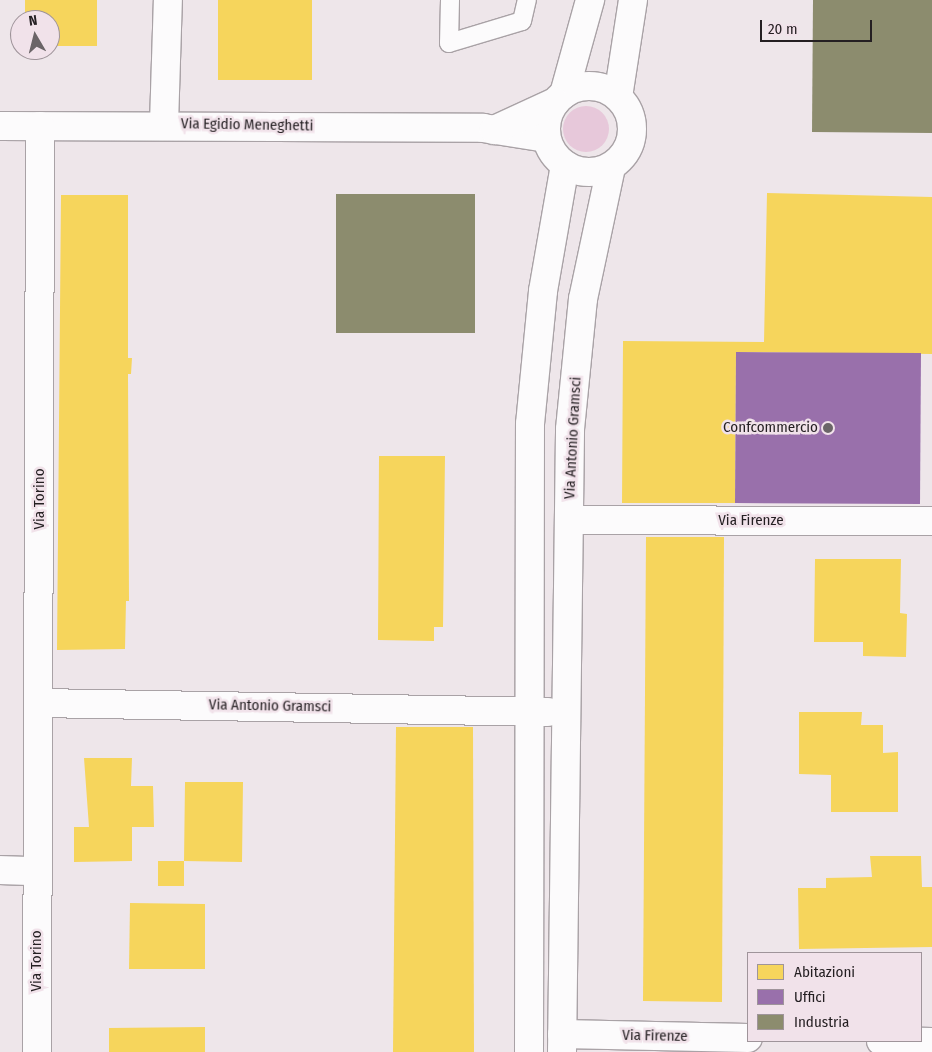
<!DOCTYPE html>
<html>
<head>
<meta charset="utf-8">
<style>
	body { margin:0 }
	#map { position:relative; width:932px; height:1052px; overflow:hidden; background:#eee6ea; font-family:"Fira Sans Condensed",sans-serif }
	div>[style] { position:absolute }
	.green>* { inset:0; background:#e7c8da }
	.round { border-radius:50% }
	.homes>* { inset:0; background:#f6d55c }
	.offices>* { inset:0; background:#9970ab }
	.industry>* { inset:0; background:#8c8c6e }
	.roads { filter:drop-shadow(1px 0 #a9a2a6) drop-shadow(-1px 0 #a9a2a6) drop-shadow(0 1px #a9a2a6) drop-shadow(0 -1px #a9a2a6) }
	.service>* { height:18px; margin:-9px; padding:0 9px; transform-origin:9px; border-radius:9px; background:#fcfbfc }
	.minor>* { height:28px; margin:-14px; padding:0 14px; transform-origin:14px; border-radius:14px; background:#fcfbfc }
	.minor>.ring { margin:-14px; padding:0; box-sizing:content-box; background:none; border:28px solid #fcfbfc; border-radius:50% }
	.dots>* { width:14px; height:14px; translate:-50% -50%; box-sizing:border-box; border:2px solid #f1e2ea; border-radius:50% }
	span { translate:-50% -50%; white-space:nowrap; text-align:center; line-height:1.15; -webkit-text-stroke:5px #f1e2ea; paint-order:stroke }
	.street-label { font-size:15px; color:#241f22 }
	.poi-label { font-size:15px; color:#241f22 }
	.right { translate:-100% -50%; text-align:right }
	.legend { position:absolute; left:747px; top:952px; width:175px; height:90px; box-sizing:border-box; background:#f1e2ea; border:1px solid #9f949a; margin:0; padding:6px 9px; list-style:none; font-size:15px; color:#241f22 }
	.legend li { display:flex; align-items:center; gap:10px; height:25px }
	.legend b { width:25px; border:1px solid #9f949a }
	.north { position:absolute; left:10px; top:10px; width:50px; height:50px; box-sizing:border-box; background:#f1e2ea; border:1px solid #9f949a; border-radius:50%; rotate:352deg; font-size:14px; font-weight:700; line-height:20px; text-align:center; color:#241f22 }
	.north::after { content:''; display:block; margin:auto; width:18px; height:22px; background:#6b6568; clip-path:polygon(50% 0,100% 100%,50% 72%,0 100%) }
	.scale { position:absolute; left:760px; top:20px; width:112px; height:22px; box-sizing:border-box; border:2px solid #241f22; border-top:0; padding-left:6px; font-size:15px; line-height:18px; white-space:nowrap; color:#241f22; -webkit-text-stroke:4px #f1e2ea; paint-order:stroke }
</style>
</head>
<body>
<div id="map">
	<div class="green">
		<i class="round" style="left:563px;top:106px;width:46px;height:46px"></i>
	</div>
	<div class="homes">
		<i style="clip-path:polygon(25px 0,97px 0,97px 46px,50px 46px,50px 20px,25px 20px)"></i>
		<i style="clip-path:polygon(218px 0,312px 0,312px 80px,218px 80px)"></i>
		<i style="clip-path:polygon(767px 193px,932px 197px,932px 354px,736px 352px,735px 503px,622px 503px,623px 341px,764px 342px)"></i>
		<i style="clip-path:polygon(61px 195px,128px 195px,128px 358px,132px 358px,131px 374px,128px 374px,129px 601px,126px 601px,125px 649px,57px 650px)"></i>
		<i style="clip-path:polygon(379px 456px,445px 456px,443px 627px,434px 627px,434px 641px,378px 640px)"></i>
		<i style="clip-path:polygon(646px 537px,724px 537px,722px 1002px,643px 1001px)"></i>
		<i style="clip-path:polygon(815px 559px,901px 559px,900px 613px,907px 614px,906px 657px,863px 656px,863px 642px,814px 642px)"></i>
		<i style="clip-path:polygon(799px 712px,862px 712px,861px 725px,883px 725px,883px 753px,898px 752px,898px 812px,831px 812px,831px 775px,799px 774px)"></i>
		<i style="clip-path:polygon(396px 727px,473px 727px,474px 1052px,393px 1052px)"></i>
		<i style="clip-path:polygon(84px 758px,132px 758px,131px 786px,153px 786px,154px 827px,132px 827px,132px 861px,74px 862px,74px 827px,89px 827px)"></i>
		<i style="clip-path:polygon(185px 782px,243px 782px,242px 862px,184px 861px,184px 886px,158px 886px,158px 861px,184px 861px)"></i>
		<i style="clip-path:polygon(870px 856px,921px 856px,922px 887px,932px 887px,932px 947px,799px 949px,798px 888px,826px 888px,826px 878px,872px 877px)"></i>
		<i style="clip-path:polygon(130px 903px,205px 904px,205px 969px,129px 969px)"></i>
		<i style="clip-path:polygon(205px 1027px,205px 1052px,109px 1052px,109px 1028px)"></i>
	</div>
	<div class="offices">
		<i style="clip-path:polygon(736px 352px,921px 353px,920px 504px,735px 503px)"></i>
	</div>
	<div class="industry">
		<i style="clip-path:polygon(813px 0,932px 0,932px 133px,812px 132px)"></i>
		<i style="clip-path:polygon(336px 194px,475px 194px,475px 333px,336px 333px)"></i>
	</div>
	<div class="roads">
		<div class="service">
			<i style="left:450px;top:0;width:43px;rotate:91.3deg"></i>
			<i style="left:449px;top:43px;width:76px;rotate:-16.8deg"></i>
			<i style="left:522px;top:21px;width:22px;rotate:-77deg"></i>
		</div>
		<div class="minor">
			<i class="ring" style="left:546px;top:86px;width:58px;height:58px"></i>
			<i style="left:564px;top:94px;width:98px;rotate:-74.5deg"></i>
			<i style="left:618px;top:97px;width:98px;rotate:-81.2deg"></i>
			<i style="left:164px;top:124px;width:124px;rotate:-88.2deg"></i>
			<i style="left:0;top:126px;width:483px;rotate:0.2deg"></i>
			<i style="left:483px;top:128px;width:64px;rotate:9deg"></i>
			<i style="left:494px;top:130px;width:67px;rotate:-24.7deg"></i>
			<i style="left:569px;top:520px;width:363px;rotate:0.2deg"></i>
			<i style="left:39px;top:703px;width:509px;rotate:1.01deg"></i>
			<i style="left:0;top:870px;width:37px;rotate:2deg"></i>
			<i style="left:562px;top:1034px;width:186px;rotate:1.2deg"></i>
			<i style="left:881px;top:1041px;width:51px;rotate:1.1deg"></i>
			<i style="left:37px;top:1052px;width:926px;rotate:-89.81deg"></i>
			<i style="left:529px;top:1052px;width:628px;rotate:-89.91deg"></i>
			<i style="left:530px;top:424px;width:134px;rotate:-84.4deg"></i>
			<i style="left:543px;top:291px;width:128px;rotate:-80.1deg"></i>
			<i style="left:562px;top:1052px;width:623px;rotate:-89.26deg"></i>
			<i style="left:570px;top:429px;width:131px;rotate:-84.3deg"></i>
			<i style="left:583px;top:299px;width:135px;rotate:-78deg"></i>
		</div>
	</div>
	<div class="dots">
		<i style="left:828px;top:428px;background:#6b6568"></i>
	</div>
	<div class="street-label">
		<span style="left:247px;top:125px;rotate:1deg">Via Egidio Meneghetti</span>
		<span style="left:573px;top:438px;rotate:-87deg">Via Antonio Gramsci</span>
		<span style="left:40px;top:499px;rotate:-90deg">Via Torino</span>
		<span style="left:751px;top:521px">Via Firenze</span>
		<span style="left:270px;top:706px;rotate:1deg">Via Antonio Gramsci</span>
		<span style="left:37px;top:961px;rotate:-90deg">Via Torino</span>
		<span style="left:655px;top:1036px;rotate:1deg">Via Firenze</span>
	</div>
	<div class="poi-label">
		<span class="right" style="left:818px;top:428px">Confcommercio</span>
	</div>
	<ul class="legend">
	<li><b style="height:14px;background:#f6d55c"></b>Abitazioni</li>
	<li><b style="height:14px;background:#9970ab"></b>Uffici</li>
	<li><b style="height:14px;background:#8c8c6e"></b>Industria</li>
	</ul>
	<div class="north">N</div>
	<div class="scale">20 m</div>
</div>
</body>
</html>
